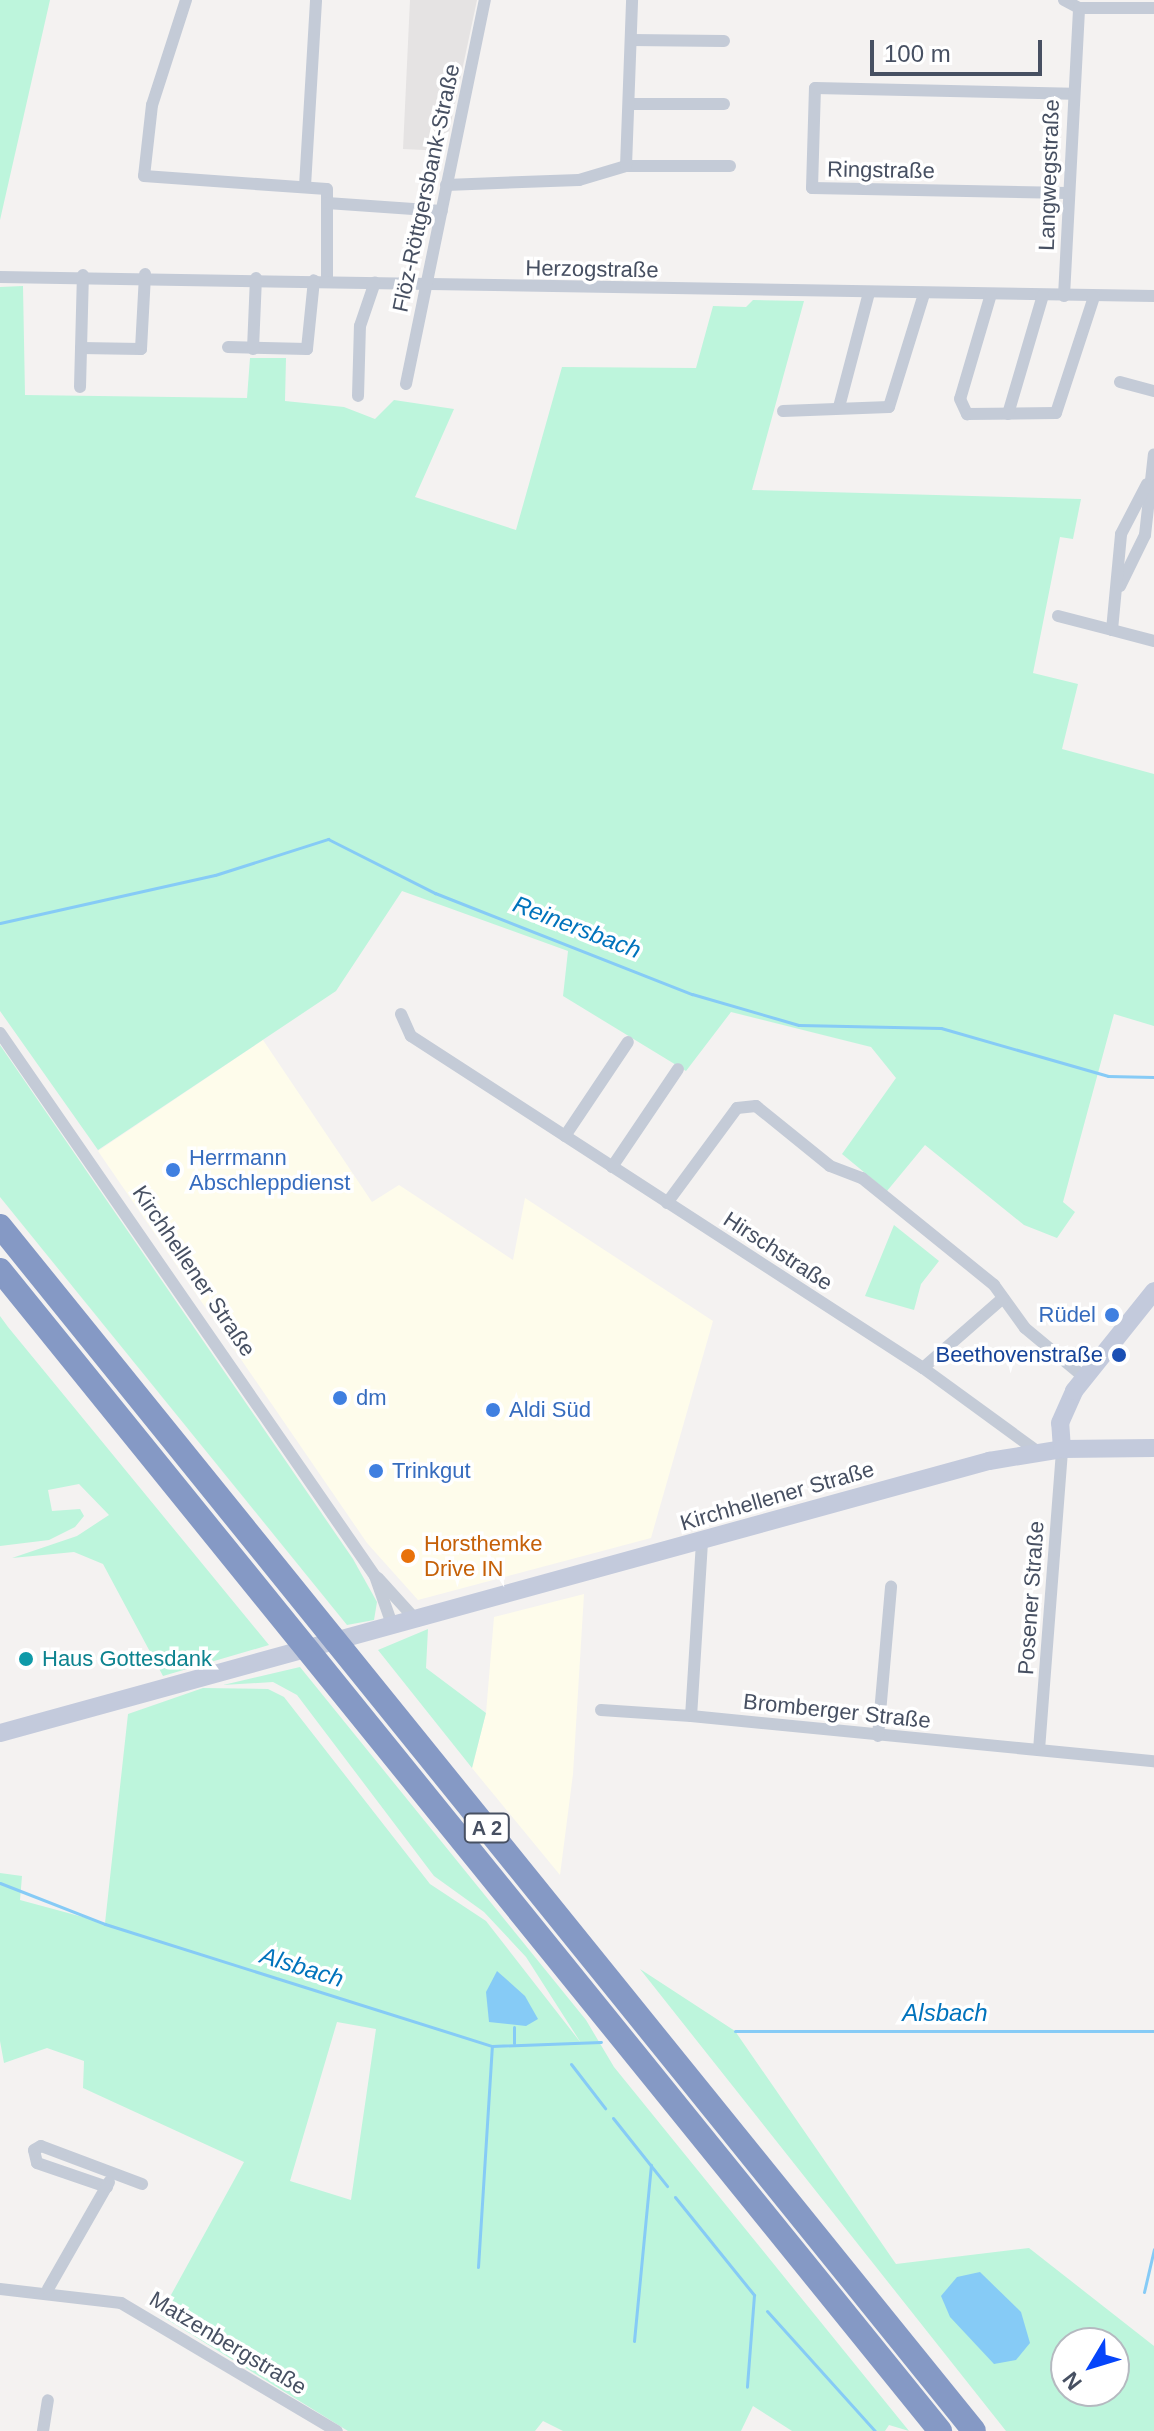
<!DOCTYPE html>
<html>
<head>
<meta charset="utf-8">
<style>
	body { margin:0 }
	#map { position:relative; width:1154px; height:2431px; overflow:hidden; background:#f4f2f1; font-family:Helvetica,sans-serif }
	div>[style] { position:absolute }
	.commercial>* { inset:0; background:#fefceb }
	.education>* { inset:0; background:#e5e3e3 }
	.green>* { inset:0; background:#bdf5dc }
	.water>* { inset:0; background:#86cbf6 }
	.stream>* { height:3px; margin:-1.5px; padding:0 1.5px; transform-origin:1.5px; border-radius:1.5px; background:#86cbf6 }
	.street>* { height:12px; margin:-6px; padding:0 6px; transform-origin:6px; border-radius:6px; background:#c4cbd7 }
	.secondary>* { height:18px; margin:-9px; padding:0 9px; transform-origin:9px; border-radius:9px; background:#c3cadc }
	.highway>* { height:24px; margin:-12px; padding:0 12px; transform-origin:12px; border-radius:12px; background:#8599c5 }
	.dots>* { width:22px; height:22px; translate:-50% -50%; box-sizing:border-box; border:4px solid #fff; border-radius:50% }
	span { translate:-50% -50%; white-space:nowrap; text-align:center; line-height:1.15; -webkit-text-stroke:7px #fff; paint-order:stroke }
	.shield-label span { padding:2px 6px; background:#fff; border:2px solid; border-radius:6px; -webkit-text-stroke-width:0 }
	.shield-label { font-size:20px; color:#475062; font-weight:700 }
	.street-label { font-size:22px; color:#475062 }
	.shop-label { font-size:22px; color:#366cbe }
	.left { translate:0 -50%; text-align:left }
	.right { translate:-100% -50%; text-align:right }
	.transit-label { font-size:22px; color:#164399 }
	.food-label { font-size:22px; color:#c56008 }
	.culture-label { font-size:22px; color:#0d838f }
	.water-label { font-size:24px; color:#0073bc; font-style:italic }
	.north { position:absolute; left:1050px; top:2327px; width:80px; height:80px; box-sizing:border-box; background:#fff; border:2px solid #b5b9c0; border-radius:50%; rotate:232deg; font-size:22px; font-weight:700; line-height:32px; text-align:center; color:#475062 }
	.north::after { content:''; display:block; margin:auto; width:28px; height:36px; background:#0645fa; clip-path:polygon(50% 0,100% 100%,50% 72%,0 100%) }
	.scale { position:absolute; left:870px; top:40px; width:172px; height:36px; box-sizing:border-box; border:4px solid #475062; border-top:0; padding-left:10px; font-size:24px; line-height:28px; white-space:nowrap; color:#475062; -webkit-text-stroke:6px #fff; paint-order:stroke }
</style>
</head>
<body>
<div id="map">
	<div class="commercial">
		<i style="clip-path:polygon(263px 1040px,372px 1202px,399px 1185px,513px 1260px,525px 1198px,713px 1321px,651px 1538px,418px 1600px,367px 1543px,98px 1151px)"></i>
		<i style="clip-path:polygon(584px 1594px,573px 1774px,560px 1875px,472px 1768px,486px 1713px,494px 1617px)"></i>
	</div>
	<div class="education">
		<i style="clip-path:polygon(410px 0,477px 0,445px 151px,403px 149px)"></i>
	</div>
	<div class="green">
		<i style="clip-path:polygon(0 0,50px 0,0 220px)"></i>
		<i style="clip-path:polygon(23px 286px,25px 395px,247px 398px,250px 358px,286px 358px,285px 401px,344px 407px,375px 419px,394px 400px,454px 409px,415px 497px,516px 530px,562px 367px,696px 368px,713px 306px,746px 307px,753px 300px,804px 301px,752px 490px,1081px 499px,1073px 539px,1060px 537px,1033px 673px,1078px 684px,1062px 749px,1154px 774px,1154px 1026px,1114px 1014px,1063px 1202px,1075px 1212px,1057px 1238px,1024px 1225px,925px 1145px,887px 1191px,842px 1154px,896px 1078px,871px 1047px,731px 1012px,686px 1071px,563px 996px,568px 951px,402px 891px,336px 991px,98px 1150px,0 1011px,0 287px)"></i>
		<i style="clip-path:polygon(0 1045px,353px 1559px,377px 1602px,374px 1620px,347px 1625px,0 1197px)"></i>
		<i style="clip-path:polygon(894px 1225px,939px 1261px,921px 1284px,914px 1310px,865px 1296px)"></i>
		<i style="clip-path:polygon(0 1316px,8px 1327px,269px 1645px,163px 1676px,103px 1564px,74px 1552px,12px 1558px,77px 1536px,109px 1515px,79px 1484px,48px 1490px,52px 1511px,80px 1509px,84px 1516px,75px 1527px,49px 1540px,0 1546px)"></i>
		<i style="clip-path:polygon(428px 1629px,426px 1668px,486px 1713px,472px 1768px,378px 1650px)"></i>
		<i style="clip-path:polygon(evenodd,300px 1667px,586px 2020px,614px 2067px,909px 2431px,889px 2425px,885px 2431px,792px 2431px,753px 2406px,741px 2431px,563px 2431px,543px 2421px,535px 2431px,348px 2431px,160px 2315px,244px 2162px,83px 2088px,84px 2061px,47px 2048px,4px 2063px,0 2041px,0 1873px,22px 1876px,20px 1900px,105px 1923px,128px 1714px,203px 1688px,268px 1689px,284px 1697px,430px 1884px,486px 1921px,581px 2043px,526px 1957px,484px 1912px,434px 1876px,297px 1695px,273px 1682px,223px 1685px,300px 1667px,337px 2022px,376px 2029px,351px 2200px,290px 2181px,337px 2022px)"></i>
		<i style="clip-path:polygon(evenodd,640px 1969px,735px 2031px,896px 2264px,1029px 2248px,1154px 2346px,1154px 2431px,1006px 2431px,640px 1969px,1066px 2343px,1114px 2343px,1114px 2391px,1066px 2391px,1066px 2343px)"></i>
	</div>
	<div class="water">
		<i style="clip-path:polygon(497px 1971px,525px 1996px,538px 2019px,526px 2026px,489px 2022px,486px 1992px)"></i>
		<i style="clip-path:polygon(980px 2272px,1021px 2312px,1030px 2343px,1016px 2360px,994px 2364px,950px 2317px,941px 2296px,957px 2277px)"></i>
	</div>
	<div class="stream">
		<i style="left:0;top:923px;width:220px;rotate:-12.6deg"></i>
		<i style="left:215px;top:875px;width:119px;rotate:-17.7deg"></i>
		<i style="left:328px;top:839px;width:120px;rotate:26.8deg"></i>
		<i style="left:435px;top:893px;width:276px;rotate:21.5deg"></i>
		<i style="left:692px;top:994px;width:111px;rotate:16.2deg"></i>
		<i style="left:799px;top:1025px;width:142px;rotate:1.2deg"></i>
		<i style="left:941px;top:1028px;width:174px;rotate:16deg"></i>
		<i style="left:1108px;top:1076px;width:46px;rotate:1.2deg"></i>
		<i style="left:0;top:1883px;width:113px;rotate:21.3deg"></i>
		<i style="left:105px;top:1924px;width:406px;rotate:17.5deg"></i>
		<i style="left:492px;top:2046px;width:109px;rotate:-2.1deg"></i>
		<i style="left:514px;top:2027px;width:16px;rotate:90deg"></i>
		<i style="left:735px;top:2031px;width:419px"></i>
		<i style="left:571px;top:2064px;width:56px;rotate:52.3deg"></i>
		<i style="left:613px;top:2118px;width:87px;rotate:51.5deg"></i>
		<i style="left:675px;top:2197px;width:126px;rotate:51.1deg"></i>
		<i style="left:754px;top:2295px;width:92px;rotate:94.4deg"></i>
		<i style="left:478px;top:2267px;width:220px;rotate:-86.4deg"></i>
		<i style="left:1144px;top:2292px;width:44px;rotate:-76.9deg"></i>
		<i style="left:767px;top:2311px;width:161px;rotate:48deg"></i>
		<i style="left:634px;top:2341px;width:177px;rotate:-84.5deg"></i>
	</div>
	<div class="street">
		<i style="left:186px;top:0;width:110px;rotate:107.9deg"></i>
		<i style="left:152px;top:105px;width:71px;rotate:96.4deg"></i>
		<i style="left:144px;top:176px;width:183px;rotate:4.1deg"></i>
		<i style="left:327px;top:189px;width:91px;rotate:90deg"></i>
		<i style="left:1064px;top:0;width:17px;rotate:28deg"></i>
		<i style="left:1079px;top:8px;width:75px"></i>
		<i style="left:631px;top:40px;width:93px;rotate:0.6deg"></i>
		<i style="left:629px;top:104px;width:95px"></i>
		<i style="left:626px;top:166px;width:104px"></i>
		<i style="left:446px;top:185px;width:133px;rotate:-2.2deg"></i>
		<i style="left:579px;top:180px;width:49px;rotate:-16.6deg"></i>
		<i style="left:626px;top:166px;width:166px;rotate:-87.9deg"></i>
		<i style="left:305px;top:186px;width:186px;rotate:-86.6deg"></i>
		<i style="left:1068px;top:193px;width:256px;rotate:-178.9deg"></i>
		<i style="left:812px;top:188px;width:100px;rotate:-88.3deg"></i>
		<i style="left:815px;top:88px;width:257px;rotate:1.3deg"></i>
		<i style="left:327px;top:203px;width:115px;rotate:4deg"></i>
		<i style="left:0;top:277px;width:1154px;rotate:0.94deg"></i>
		<i style="left:991px;top:294px;width:109px;rotate:106.4deg"></i>
		<i style="left:960px;top:399px;width:17px;rotate:65deg"></i>
		<i style="left:967px;top:414px;width:89px;rotate:-0.6deg"></i>
		<i style="left:1056px;top:413px;width:122px;rotate:-71.9deg"></i>
		<i style="left:1064px;top:296px;width:288px;rotate:-87deg"></i>
		<i style="left:228px;top:347px;width:79px;rotate:1.5deg"></i>
		<i style="left:307px;top:349px;width:69px;rotate:-84.2deg"></i>
		<i style="left:81px;top:348px;width:60px;rotate:1deg"></i>
		<i style="left:141px;top:349px;width:75px;rotate:-86.9deg"></i>
		<i style="left:253px;top:349px;width:71px;rotate:-87.6deg"></i>
		<i style="left:1120px;top:382px;width:35px;rotate:15deg"></i>
		<i style="left:406px;top:384px;width:392px;rotate:-78.4deg"></i>
		<i style="left:80px;top:387px;width:112px;rotate:-88.5deg"></i>
		<i style="left:358px;top:396px;width:70px;rotate:-88.4deg"></i>
		<i style="left:360px;top:326px;width:46px;rotate:-71.2deg"></i>
		<i style="left:839px;top:407px;width:118px;rotate:-75.3deg"></i>
		<i style="left:783px;top:411px;width:106px;rotate:-2.2deg"></i>
		<i style="left:889px;top:407px;width:118px;rotate:-72.8deg"></i>
		<i style="left:1008px;top:414px;width:124px;rotate:-73.6deg"></i>
		<i style="left:1120px;top:586px;width:57px;rotate:-63.9deg"></i>
		<i style="left:1145px;top:535px;width:81px;rotate:-83.7deg"></i>
		<i style="left:1058px;top:616px;width:56px;rotate:14.5deg"></i>
		<i style="left:1112px;top:630px;width:96px;rotate:-84.6deg"></i>
		<i style="left:1121px;top:534px;width:56px;rotate:-62.5deg"></i>
		<i style="left:1112px;top:630px;width:43px;rotate:14.7deg"></i>
		<i style="left:401px;top:1014px;width:24px;rotate:66deg"></i>
		<i style="left:411px;top:1036px;width:610px;rotate:32.96deg"></i>
		<i style="left:923px;top:1368px;width:141px;rotate:36.1deg"></i>
		<i style="left:0;top:1033px;width:660px;rotate:55.37deg"></i>
		<i style="left:375px;top:1576px;width:54px;rotate:70.6deg"></i>
		<i style="left:565px;top:1136px;width:113px;rotate:-56.2deg"></i>
		<i style="left:612px;top:1167px;width:118px;rotate:-56deg"></i>
		<i style="left:667px;top:1203px;width:118px;rotate:-53.6deg"></i>
		<i style="left:737px;top:1108px;width:19px;rotate:-6deg"></i>
		<i style="left:756px;top:1106px;width:95px;rotate:39deg"></i>
		<i style="left:830px;top:1166px;width:34px;rotate:21deg"></i>
		<i style="left:862px;top:1178px;width:170px;rotate:39deg"></i>
		<i style="left:994px;top:1285px;width:53px;rotate:54.2deg"></i>
		<i style="left:1025px;top:1328px;width:78px;rotate:39.8deg"></i>
		<i style="left:923px;top:1368px;width:106px;rotate:-41.2deg"></i>
		<i style="left:702px;top:1542px;width:174px;rotate:93.6deg"></i>
		<i style="left:691px;top:1716px;width:465px;rotate:5.6deg"></i>
		<i style="left:378px;top:1578px;width:58px;rotate:47.8deg"></i>
		<i style="left:601px;top:1710px;width:90px;rotate:3.8deg"></i>
		<i style="left:878px;top:1736px;width:150px;rotate:-85deg"></i>
		<i style="left:1039px;top:1750px;width:302px;rotate:-85.6deg"></i>
		<i style="left:107px;top:2187px;width:74px;rotate:-161.1deg"></i>
		<i style="left:37px;top:2163px;width:13px;rotate:-103deg"></i>
		<i style="left:34px;top:2150px;width:8px;rotate:-30deg"></i>
		<i style="left:41px;top:2146px;width:108px;rotate:20.6deg"></i>
		<i style="left:0;top:2289px;width:122px;rotate:6.6deg"></i>
		<i style="left:121px;top:2303px;width:251px;rotate:30.7deg"></i>
		<i style="left:48px;top:2289px;width:123px;rotate:-60.3deg"></i>
		<i style="left:43px;top:2431px;width:31px;rotate:-81deg"></i>
	</div>
	<div class="secondary">
		<i style="left:1062px;top:1449px;width:26px;rotate:-94deg"></i>
		<i style="left:1060px;top:1423px;width:35px;rotate:-66deg"></i>
		<i style="left:1074px;top:1391px;width:128px;rotate:-51.3deg"></i>
		<i style="left:0;top:1733px;width:1026px;rotate:-15.38deg"></i>
		<i style="left:989px;top:1461px;width:74px;rotate:-9.3deg"></i>
		<i style="left:1062px;top:1449px;width:92px;rotate:-0.6deg"></i>
	</div>
	<div class="highway">
		<i style="left:0;top:1226px;width:1549px;rotate:51.05deg"></i>
		<i style="left:0;top:1270px;width:1494px;rotate:51deg"></i>
	</div>
	<div class="dots">
		<i style="left:173px;top:1170px;background:#3f7fe0"></i>
		<i style="left:1112px;top:1315px;background:#3f7fe0"></i>
		<i style="left:1119px;top:1355px;background:#1a4fb4"></i>
		<i style="left:340px;top:1398px;background:#3f7fe0"></i>
		<i style="left:493px;top:1410px;background:#3f7fe0"></i>
		<i style="left:376px;top:1471px;background:#3f7fe0"></i>
		<i style="left:408px;top:1556px;background:#e8710a"></i>
		<i style="left:26px;top:1659px;background:#0f9aa8"></i>
	</div>
	<div class="shield-label">
		<span style="left:487px;top:1828px">A 2</span>
	</div>
	<div class="street-label">
		<span style="left:881px;top:170px;rotate:1deg">Ringstraße</span>
		<span style="left:1049px;top:175px;rotate:-88deg">Langwegstraße</span>
		<span style="left:426px;top:188px;rotate:-78deg">Flöz-Röttgersbank-Straße</span>
		<span style="left:592px;top:269px;rotate:1deg">Herzogstraße</span>
		<span style="left:778px;top:1251px;rotate:33deg">Hirschstraße</span>
		<span style="left:194px;top:1271px;rotate:56deg">Kirchhellener Straße</span>
		<span style="left:777px;top:1496px;rotate:-16deg">Kirchhellener Straße</span>
		<span style="left:1031px;top:1598px;rotate:-86deg">Posener Straße</span>
		<span style="left:837px;top:1711px;rotate:6deg">Bromberger Straße</span>
		<span style="left:228px;top:2343px;rotate:31deg">Matzenbergstraße</span>
	</div>
	<div class="shop-label">
		<span class="left" style="left:189px;top:1170px">Herrmann<br>Abschleppdienst</span>
		<span class="right" style="left:1096px;top:1315px">Rüdel</span>
		<span class="left" style="left:356px;top:1398px">dm</span>
		<span class="left" style="left:509px;top:1410px">Aldi Süd</span>
		<span class="left" style="left:392px;top:1471px">Trinkgut</span>
	</div>
	<div class="transit-label">
		<span class="right" style="left:1103px;top:1355px">Beethovenstraße</span>
	</div>
	<div class="food-label">
		<span class="left" style="left:424px;top:1556px">Horsthemke<br>Drive IN</span>
	</div>
	<div class="culture-label">
		<span class="left" style="left:42px;top:1659px">Haus Gottesdank</span>
	</div>
	<div class="water-label">
		<span style="left:577px;top:927px;rotate:21deg">Reinersbach</span>
		<span style="left:302px;top:1967px;rotate:17deg">Alsbach</span>
		<span style="left:945px;top:2013px">Alsbach</span>
	</div>
	<div class="north">N</div>
	<div class="scale">100 m</div>
</div>
</body>
</html>
